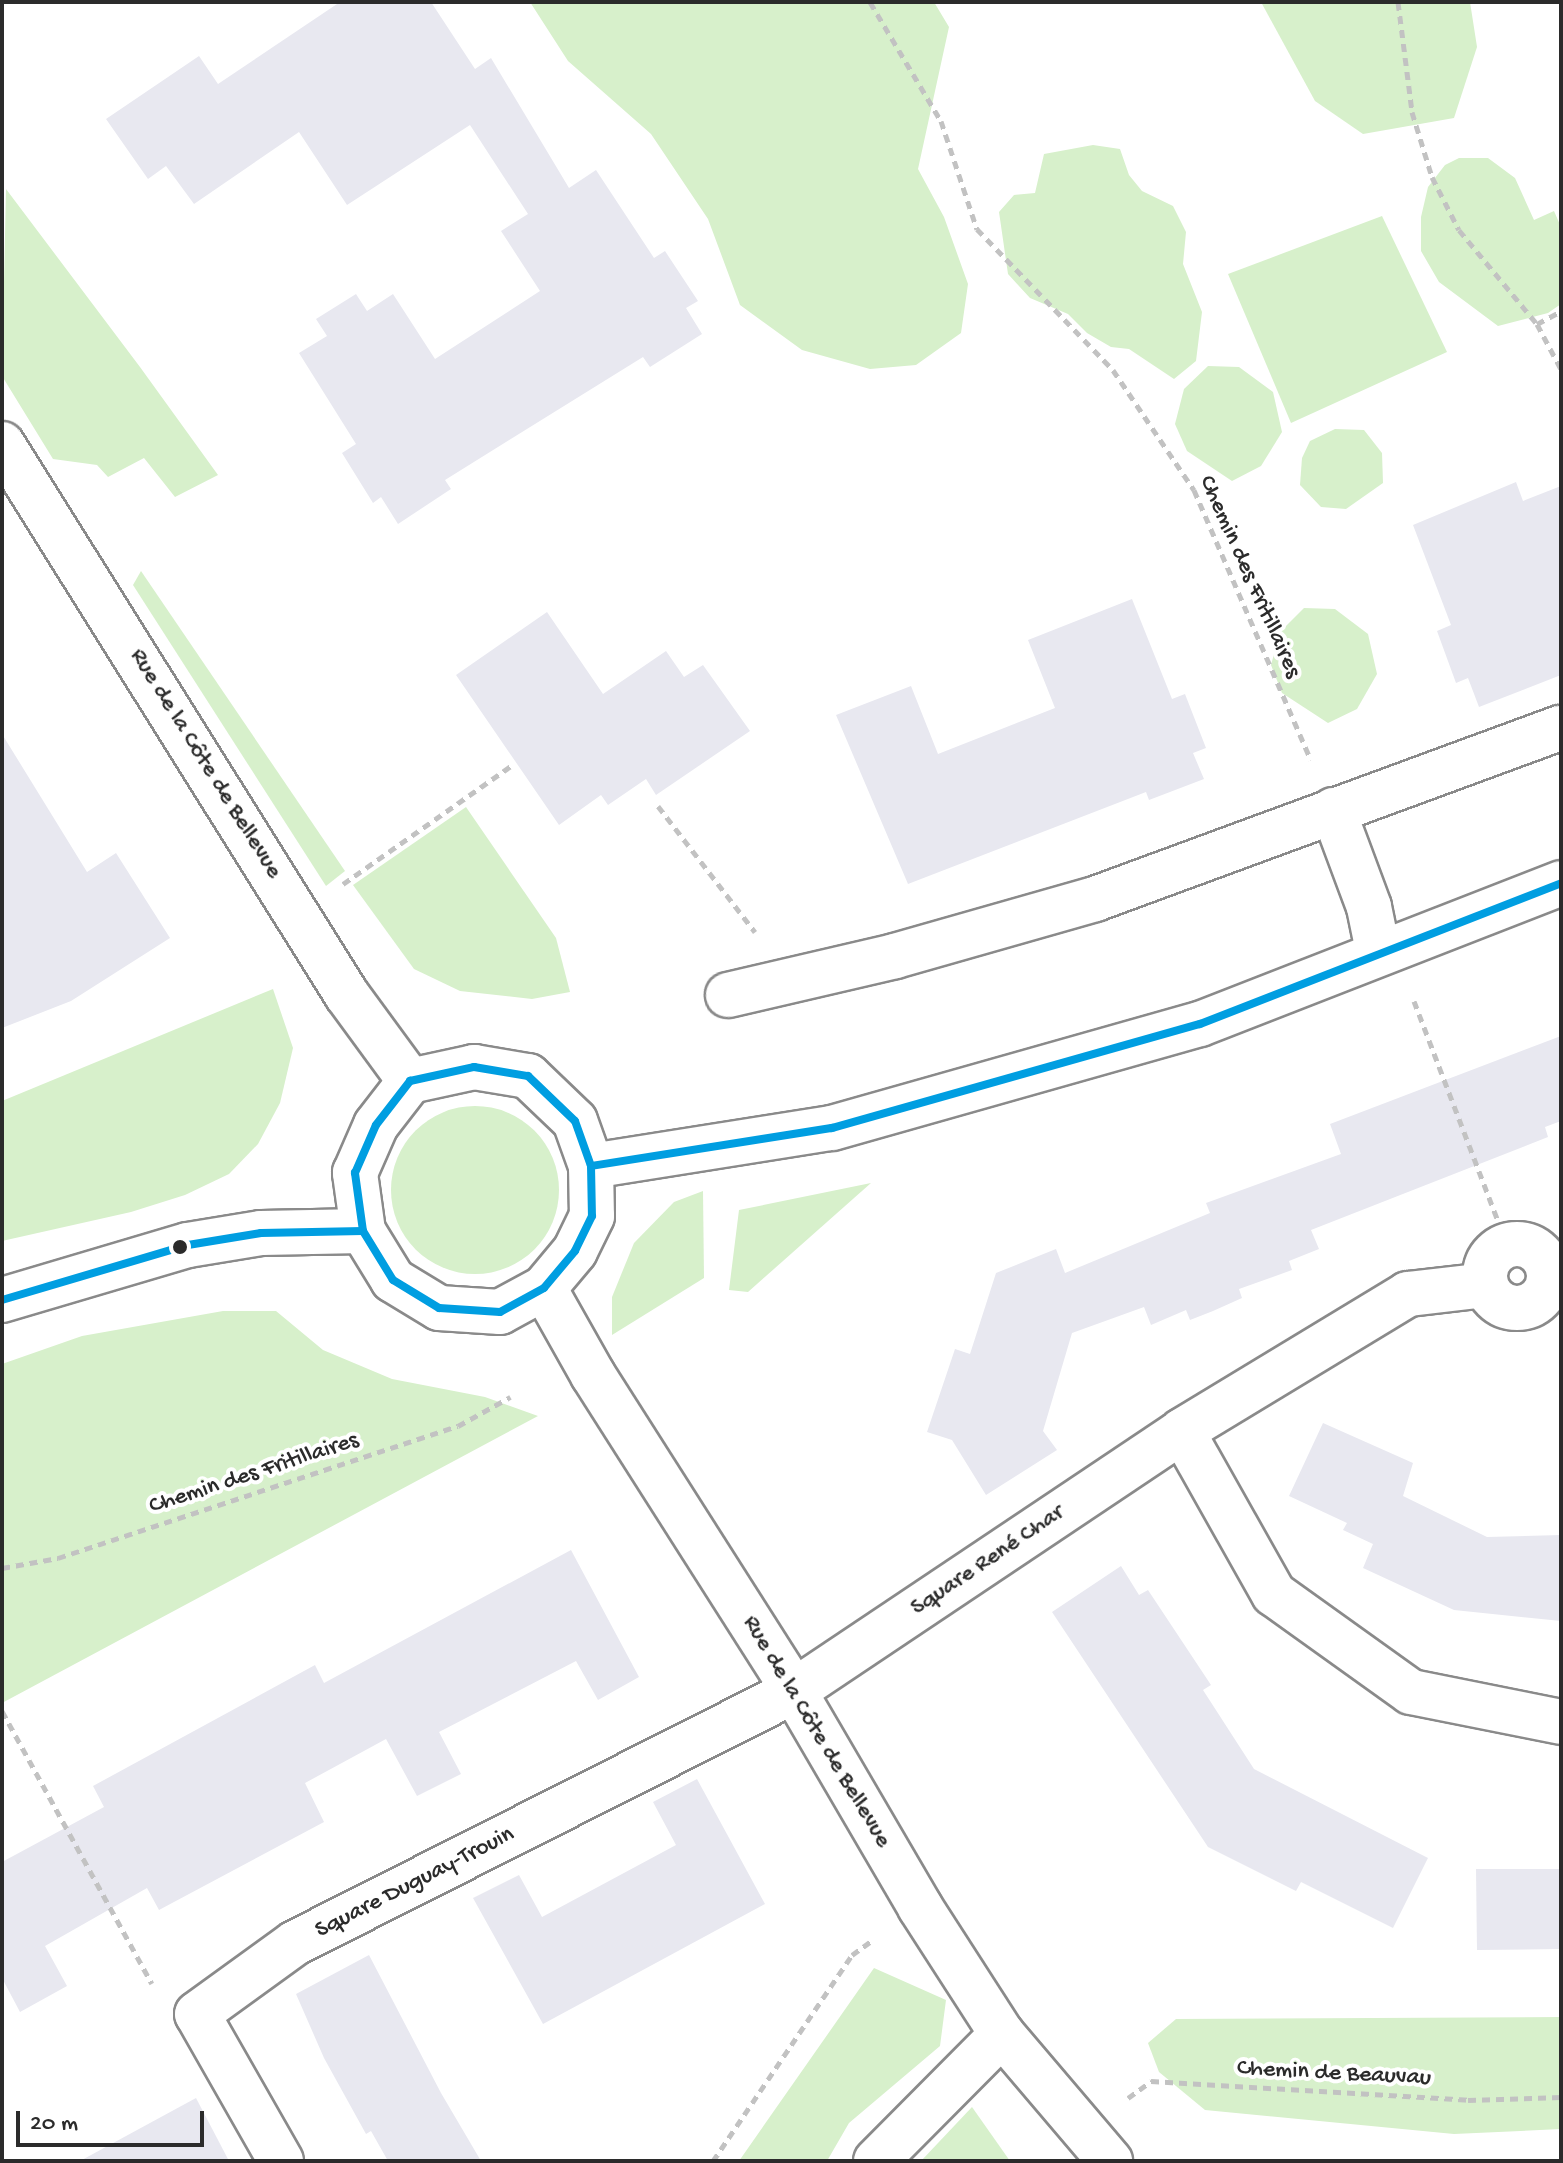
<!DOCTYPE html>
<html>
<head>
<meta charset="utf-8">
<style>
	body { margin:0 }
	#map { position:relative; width:1563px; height:2163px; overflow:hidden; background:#fff; font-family:"Gochi Hand",sans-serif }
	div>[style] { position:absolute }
	.green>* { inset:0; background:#d7f0cb }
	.round { border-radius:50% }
	.building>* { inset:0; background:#e8e8f0 }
	.path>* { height:5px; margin-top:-2.5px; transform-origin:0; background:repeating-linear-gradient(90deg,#c2c2c2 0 8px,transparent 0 14px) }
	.roads { filter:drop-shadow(2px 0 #8a8a8a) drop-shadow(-2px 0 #8a8a8a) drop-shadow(0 2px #8a8a8a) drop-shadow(0 -2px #8a8a8a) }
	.minor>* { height:44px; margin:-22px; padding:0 22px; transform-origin:22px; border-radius:22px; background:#fff }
	.minor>.ring { margin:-22px; padding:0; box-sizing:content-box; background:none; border:44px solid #fff; border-radius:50% }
	.bus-1>* { height:8px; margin:-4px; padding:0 4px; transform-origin:4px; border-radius:4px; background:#009ee1 }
	.dots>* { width:22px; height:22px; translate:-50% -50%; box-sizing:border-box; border:4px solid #fff; border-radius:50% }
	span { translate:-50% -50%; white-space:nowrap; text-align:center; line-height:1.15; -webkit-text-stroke:8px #fff; paint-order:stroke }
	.street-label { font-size:24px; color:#2b2b2b }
	.frame { position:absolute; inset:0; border:4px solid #2b2b2b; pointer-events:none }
	.scale { position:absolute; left:16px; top:2111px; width:188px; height:36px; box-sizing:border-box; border:4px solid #2b2b2b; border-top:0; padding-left:10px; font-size:24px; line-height:28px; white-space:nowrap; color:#2b2b2b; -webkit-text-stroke:6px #fff; paint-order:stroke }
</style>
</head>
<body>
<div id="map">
	<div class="green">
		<i style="clip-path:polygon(530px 2px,934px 2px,949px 27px,918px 169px,944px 217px,968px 284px,961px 333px,916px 365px,870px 369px,802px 350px,740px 305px,708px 219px,651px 134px,568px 61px)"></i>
		<i style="clip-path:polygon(1261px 2px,1470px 2px,1477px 47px,1454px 118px,1363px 134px,1315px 101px)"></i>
		<i style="clip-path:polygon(1093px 145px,1120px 149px,1129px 175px,1142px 191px,1173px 206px,1186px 232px,1183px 264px,1202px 312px,1196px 361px,1174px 379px,1129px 349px,1111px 347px,1087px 333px,1068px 314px,1030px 298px,1008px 274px,999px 212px,1014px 195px,1035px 193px,1044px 154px)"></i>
		<i style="clip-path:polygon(1459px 158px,1488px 158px,1515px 178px,1534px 220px,1554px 211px,1561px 227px,1561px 304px,1548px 313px,1498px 326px,1439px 282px,1421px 251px,1421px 217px,1428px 187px,1445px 165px)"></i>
		<i style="clip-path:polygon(6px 189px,140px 367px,218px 475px,175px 497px,144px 458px,108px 477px,97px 465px,53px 459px,2px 376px)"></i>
		<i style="clip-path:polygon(1382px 216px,1447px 352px,1291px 423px,1228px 274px)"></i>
		<i style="clip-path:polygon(1208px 366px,1239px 367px,1273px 392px,1282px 432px,1261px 466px,1232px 481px,1187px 451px,1175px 424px,1184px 389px)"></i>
		<i style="clip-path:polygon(1335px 429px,1364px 430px,1382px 453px,1383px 483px,1346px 509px,1321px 507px,1300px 485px,1302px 458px,1310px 441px)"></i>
		<i style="clip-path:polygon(141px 571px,345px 871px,326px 886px,133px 585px)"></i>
		<i style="clip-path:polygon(1304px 608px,1335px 609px,1368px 634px,1377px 674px,1357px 709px,1328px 723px,1282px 693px,1271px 665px,1280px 632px)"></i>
		<i style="clip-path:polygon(466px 807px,556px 938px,570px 992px,532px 999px,460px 991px,414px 969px,353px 885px)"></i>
		<i style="clip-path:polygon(273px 989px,293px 1048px,280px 1103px,258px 1144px,229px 1174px,185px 1195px,131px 1212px,2px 1241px,2px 1101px)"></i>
		<i class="round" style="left:391px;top:1106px;width:168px;height:168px"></i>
		<i style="clip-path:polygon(871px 1183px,748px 1292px,729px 1290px,739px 1210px)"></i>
		<i style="clip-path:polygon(703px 1191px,704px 1278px,612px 1335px,612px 1297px,634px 1243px,674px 1202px)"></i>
		<i style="clip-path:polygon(223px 1311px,276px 1311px,323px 1350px,392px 1379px,485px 1397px,538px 1416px,2px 1703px,2px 1364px,82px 1336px)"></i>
		<i style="clip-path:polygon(874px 1968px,946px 2000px,940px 2046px,849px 2123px,827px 2161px,739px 2161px)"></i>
		<i style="clip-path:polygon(1561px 2017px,1561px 2129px,1454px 2134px,1205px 2110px,1159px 2072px,1148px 2043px,1176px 2019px)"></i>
		<i style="clip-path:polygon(972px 2107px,1010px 2161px,921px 2161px)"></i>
	</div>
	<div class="building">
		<i style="clip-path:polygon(340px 2px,431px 2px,475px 69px,491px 58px,569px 188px,596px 170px,654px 258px,665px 251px,698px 301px,686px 308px,702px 334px,650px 367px,643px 357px,445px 480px,451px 489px,398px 524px,381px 497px,373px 503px,342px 453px,356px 444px,299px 353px,327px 336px,316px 319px,356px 294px,367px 311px,393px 294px,435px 359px,540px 291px,501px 231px,528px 214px,470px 125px,347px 205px,299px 132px,194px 204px,166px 166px,148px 179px,106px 119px,199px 56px,218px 84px)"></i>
		<i style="clip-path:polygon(1516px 482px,1523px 501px,1561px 486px,1561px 675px,1479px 707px,1468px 678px,1456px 683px,1437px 631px,1451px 625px,1413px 525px)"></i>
		<i style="clip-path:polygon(1132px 599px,1172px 699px,1185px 694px,1206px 748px,1193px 753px,1204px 779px,1149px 800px,1146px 792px,908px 884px,836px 715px,911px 686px,938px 754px,1055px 708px,1028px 640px)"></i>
		<i style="clip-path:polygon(547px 612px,603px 694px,666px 651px,684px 677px,703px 665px,750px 731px,656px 795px,646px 779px,608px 805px,601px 795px,559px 825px,456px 675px)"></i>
		<i style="clip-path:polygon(2px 734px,87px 872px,116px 853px,170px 938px,71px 1001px,2px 1028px)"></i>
		<i style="clip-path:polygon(1561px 1036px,1561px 1121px,1545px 1127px,1548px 1137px,1311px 1230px,1319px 1249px,1289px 1261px,1292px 1270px,1239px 1289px,1242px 1298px,1213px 1311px,1190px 1320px,1186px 1310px,1151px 1325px,1144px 1307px,1072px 1333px,1043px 1431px,1057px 1450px,986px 1495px,952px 1440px,927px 1432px,955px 1349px,970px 1354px,996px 1273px,1056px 1249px,1065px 1273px,1210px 1213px,1206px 1203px,1341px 1154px,1330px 1124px)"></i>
		<i style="clip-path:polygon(1323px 1423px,1413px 1463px,1403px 1496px,1487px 1537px,1561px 1535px,1561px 1621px,1454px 1610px,1363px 1568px,1373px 1544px,1343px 1530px,1347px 1523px,1289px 1496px)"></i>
		<i style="clip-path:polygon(571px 1550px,639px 1677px,598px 1700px,576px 1661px,439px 1732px,461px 1774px,417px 1796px,386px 1739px,305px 1783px,324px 1822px,159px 1910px,147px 1888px,45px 1946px,67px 1986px,20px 2012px,2px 1978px,2px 1862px,104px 1807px,93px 1786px,315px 1665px,324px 1683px)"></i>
		<i style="clip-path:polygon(1121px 1566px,1139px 1595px,1148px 1590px,1211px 1685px,1203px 1690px,1254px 1769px,1428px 1858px,1393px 1928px,1301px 1882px,1296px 1891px,1208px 1847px,1052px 1612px)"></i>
		<i style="clip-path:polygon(697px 1779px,765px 1904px,543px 2024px,473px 1898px,519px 1875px,542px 1917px,676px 1845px,653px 1802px)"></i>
		<i style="clip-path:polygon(1476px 1869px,1561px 1869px,1561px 1949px,1477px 1950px)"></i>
		<i style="clip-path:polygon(369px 1955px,441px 2093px,481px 2161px,388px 2161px,371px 2131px,366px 2134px,324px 2058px,296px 1994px)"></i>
		<i style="clip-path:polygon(196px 2098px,229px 2161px,80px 2161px)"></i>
	</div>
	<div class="path">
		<i style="left:870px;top:2px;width:139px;rotate:59.2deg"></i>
		<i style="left:941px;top:121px;width:114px;rotate:71.6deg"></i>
		<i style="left:977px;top:229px;width:196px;rotate:46deg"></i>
		<i style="left:1113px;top:370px;width:145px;rotate:56deg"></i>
		<i style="left:1194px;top:490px;width:294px;rotate:66.6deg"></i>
		<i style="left:1398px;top:2px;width:111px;rotate:82.7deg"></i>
		<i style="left:1412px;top:112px;width:68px;rotate:72.9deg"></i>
		<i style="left:1432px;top:177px;width:59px;rotate:63deg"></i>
		<i style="left:1459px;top:230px;width:122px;rotate:50.3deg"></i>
		<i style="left:1537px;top:324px;width:51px;rotate:61.9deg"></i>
		<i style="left:1537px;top:324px;width:27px;rotate:-28deg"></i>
		<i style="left:658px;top:806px;width:159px;rotate:52.4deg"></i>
		<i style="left:343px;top:884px;width:205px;rotate:-35.1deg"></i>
		<i style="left:1414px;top:1001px;width:249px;rotate:69.1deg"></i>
		<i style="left:2px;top:1568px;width:57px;rotate:-10.1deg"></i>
		<i style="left:58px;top:1558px;width:421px;rotate:-18.3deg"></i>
		<i style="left:458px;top:1426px;width:60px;rotate:-29.1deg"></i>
		<i style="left:2px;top:1711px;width:311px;rotate:61.2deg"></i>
		<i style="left:1128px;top:2098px;width:29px;rotate:-36deg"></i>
		<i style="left:1151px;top:2081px;width:318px;rotate:3.4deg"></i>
		<i style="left:1468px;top:2100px;width:93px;rotate:-1.8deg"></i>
		<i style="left:713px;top:2161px;width:249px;rotate:-56deg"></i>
		<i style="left:852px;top:1955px;width:27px;rotate:-36deg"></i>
	</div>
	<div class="roads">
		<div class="minor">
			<i style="left:2px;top:444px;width:650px;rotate:57.95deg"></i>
			<i style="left:347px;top:995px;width:107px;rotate:53.8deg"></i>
			<i style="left:1333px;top:810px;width:103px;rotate:69.6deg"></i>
			<i style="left:1369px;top:907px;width:45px;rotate:78.4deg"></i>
			<i style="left:728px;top:995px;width:171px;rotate:-13.1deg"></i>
			<i style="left:895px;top:956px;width:208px;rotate:-15.9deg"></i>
			<i style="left:1095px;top:899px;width:496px;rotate:-20.2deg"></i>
			<i style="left:474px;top:1067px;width:55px;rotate:9.5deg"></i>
			<i style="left:528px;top:1076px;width:65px;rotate:43.8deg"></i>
			<i style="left:575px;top:1121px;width:48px;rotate:70.4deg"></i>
			<i style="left:591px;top:1166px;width:50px;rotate:88.9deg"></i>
			<i style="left:592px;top:1216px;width:39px;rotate:116deg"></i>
			<i style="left:575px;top:1251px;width:48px;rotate:130deg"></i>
			<i style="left:544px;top:1288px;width:50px;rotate:151.4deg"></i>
			<i style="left:500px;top:1312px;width:61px;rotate:-176.2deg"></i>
			<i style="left:439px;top:1308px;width:54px;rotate:-148.7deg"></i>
			<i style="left:393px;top:1280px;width:57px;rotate:-121.5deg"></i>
			<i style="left:363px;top:1231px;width:59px;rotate:-97.9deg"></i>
			<i style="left:355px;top:1173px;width:52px;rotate:-66.4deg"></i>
			<i style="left:376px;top:1125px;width:56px;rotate:-52.3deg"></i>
			<i style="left:410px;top:1081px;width:66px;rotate:-12.3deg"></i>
			<i style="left:591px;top:1166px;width:244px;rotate:-9deg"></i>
			<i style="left:832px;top:1128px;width:382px;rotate:-15.8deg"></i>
			<i style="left:1200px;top:1024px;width:388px;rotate:-21.3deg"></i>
			<i class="ring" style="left:1485px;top:1244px;width:20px;height:20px"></i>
			<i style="left:1486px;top:1285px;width:79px;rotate:173.4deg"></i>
			<i style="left:1408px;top:1294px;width:264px;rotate:148.8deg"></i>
			<i style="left:1182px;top:1431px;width:187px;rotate:60.6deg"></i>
			<i style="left:1274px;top:1594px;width:168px;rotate:35.6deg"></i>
			<i style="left:1411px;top:1692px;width:153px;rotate:11.3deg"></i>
			<i style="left:544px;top:1288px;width:100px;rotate:60.6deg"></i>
			<i style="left:593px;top:1375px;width:375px;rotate:57.5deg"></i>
			<i style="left:794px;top:1691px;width:250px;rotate:59.7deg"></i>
			<i style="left:920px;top:1907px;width:151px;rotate:57.2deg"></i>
			<i style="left:1002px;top:2034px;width:167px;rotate:49.6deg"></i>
			<i style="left:2px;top:1300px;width:194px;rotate:-16.5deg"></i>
			<i style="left:188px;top:1245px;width:74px;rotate:-9.3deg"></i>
			<i style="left:261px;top:1233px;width:102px;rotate:-1.1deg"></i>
			<i style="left:281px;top:2161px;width:169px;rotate:-119.7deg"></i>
			<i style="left:197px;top:2014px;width:121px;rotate:-35.9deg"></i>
			<i style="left:295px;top:1943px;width:559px;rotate:-26.79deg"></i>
			<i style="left:794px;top:1691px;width:467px;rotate:-33.8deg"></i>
			<i style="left:876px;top:2161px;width:179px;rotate:-45.2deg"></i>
		</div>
	</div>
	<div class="bus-1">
		<i style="left:474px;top:1067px;width:55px;rotate:9.5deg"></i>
		<i style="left:528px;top:1076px;width:65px;rotate:43.8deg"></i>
		<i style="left:575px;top:1121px;width:48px;rotate:70.4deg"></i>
		<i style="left:591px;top:1166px;width:50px;rotate:88.9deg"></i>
		<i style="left:592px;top:1216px;width:39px;rotate:116deg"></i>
		<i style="left:575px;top:1251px;width:48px;rotate:130deg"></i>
		<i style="left:544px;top:1288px;width:50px;rotate:151.4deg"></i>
		<i style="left:500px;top:1312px;width:61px;rotate:-176.2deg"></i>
		<i style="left:439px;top:1308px;width:54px;rotate:-148.7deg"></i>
		<i style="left:393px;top:1280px;width:57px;rotate:-121.5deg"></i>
		<i style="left:363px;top:1231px;width:59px;rotate:-97.9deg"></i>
		<i style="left:355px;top:1173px;width:52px;rotate:-66.4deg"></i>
		<i style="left:376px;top:1125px;width:56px;rotate:-52.3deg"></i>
		<i style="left:410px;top:1081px;width:66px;rotate:-12.3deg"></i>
		<i style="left:591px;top:1166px;width:244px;rotate:-9deg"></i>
		<i style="left:832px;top:1128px;width:382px;rotate:-15.8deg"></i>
		<i style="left:1200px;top:1024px;width:388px;rotate:-21.3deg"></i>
		<i style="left:2px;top:1300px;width:194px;rotate:-16.5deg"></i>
		<i style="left:188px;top:1245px;width:74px;rotate:-9.3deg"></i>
		<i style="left:261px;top:1233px;width:102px;rotate:-1.1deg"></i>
	</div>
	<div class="dots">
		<i style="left:180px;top:1247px;background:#2b2b2b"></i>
	</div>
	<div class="street-label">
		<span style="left:1249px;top:577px;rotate:66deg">Chemin des Fritillaires</span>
		<span style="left:205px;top:764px;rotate:58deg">Rue de la Côte de Bellevue</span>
		<span style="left:254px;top:1474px;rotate:-18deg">Chemin des Fritillaires</span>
		<span style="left:988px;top:1561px;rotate:-34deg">Square René Char</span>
		<span style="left:816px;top:1732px;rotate:59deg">Rue de la Côte de Bellevue</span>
		<span style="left:415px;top:1883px;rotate:-27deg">Square Duguay-Trouin</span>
		<span style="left:1334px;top:2074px;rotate:3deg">Chemin de Beauvau</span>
	</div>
	<div class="frame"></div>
	<div class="scale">20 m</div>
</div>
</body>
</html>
